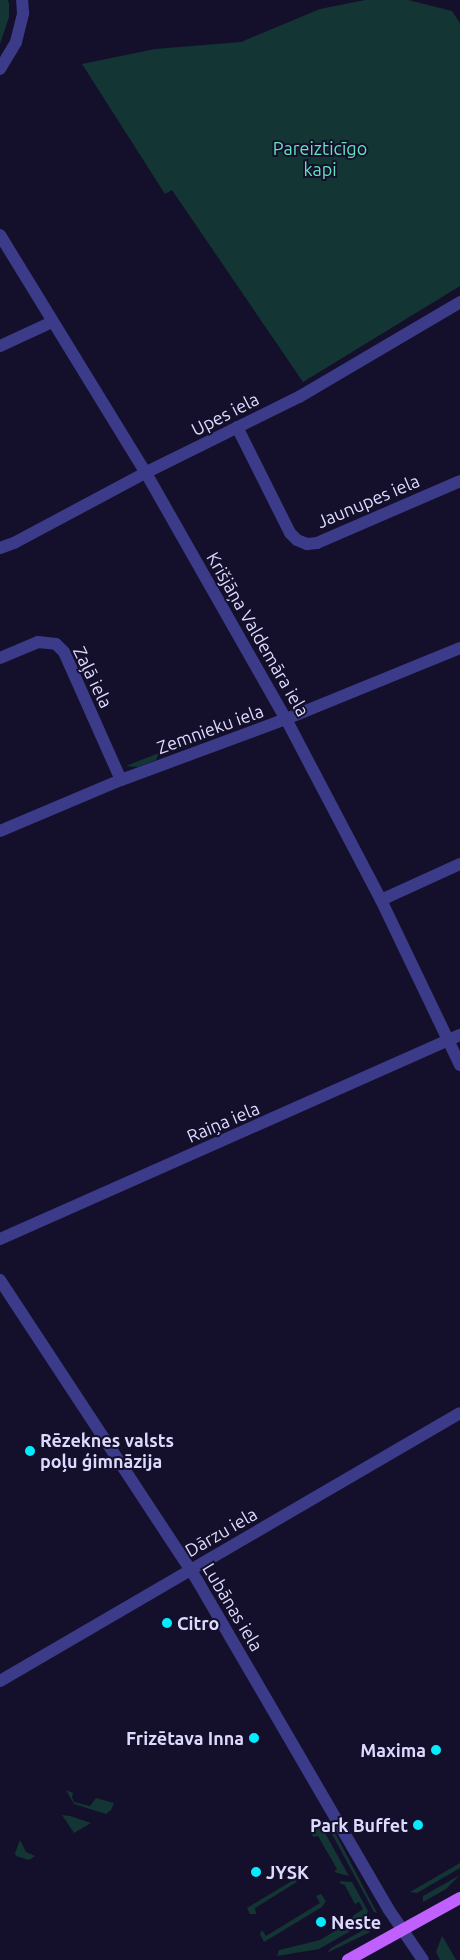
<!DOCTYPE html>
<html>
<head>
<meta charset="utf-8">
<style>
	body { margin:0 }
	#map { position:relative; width:460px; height:1960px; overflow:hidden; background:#14102b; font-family:Ubuntu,sans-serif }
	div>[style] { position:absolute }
	.green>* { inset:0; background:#133533 }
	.minor>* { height:12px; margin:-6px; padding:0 6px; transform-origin:6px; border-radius:6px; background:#3c3b8a }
	.major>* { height:12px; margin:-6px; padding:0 6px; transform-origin:6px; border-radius:6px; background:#c061ff }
	.dots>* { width:14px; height:14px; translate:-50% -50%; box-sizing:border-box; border:2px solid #14102b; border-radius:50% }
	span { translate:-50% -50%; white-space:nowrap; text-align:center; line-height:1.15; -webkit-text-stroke:4px #14102b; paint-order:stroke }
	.park-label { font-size:18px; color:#63e2bf }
	.street-label { font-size:18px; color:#dddaff }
	.poi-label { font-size:18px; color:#dddaff; font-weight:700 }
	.left { translate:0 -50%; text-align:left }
	.right { translate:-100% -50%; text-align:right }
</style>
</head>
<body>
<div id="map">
	<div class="green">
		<i style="clip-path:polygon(0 0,8px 0,9px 4px,9px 17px,0 44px)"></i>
		<i style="clip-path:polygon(365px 0,408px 0,452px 11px,460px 23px,460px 286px,303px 382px,172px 190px,165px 194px,82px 64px,155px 49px,241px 42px,320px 9px)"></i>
		<i style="clip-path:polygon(159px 753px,156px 760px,138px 767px,126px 766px)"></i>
		<i style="clip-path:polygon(66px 1790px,73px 1793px,72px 1797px,74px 1802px,90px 1806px,96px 1798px,114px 1803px,111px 1810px,106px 1814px,74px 1804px)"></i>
		<i style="clip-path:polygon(62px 1815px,70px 1816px,91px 1823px,74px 1833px)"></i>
		<i style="clip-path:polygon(326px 1823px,332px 1827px,377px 1913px,374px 1912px)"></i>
		<i style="clip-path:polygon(320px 1824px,349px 1876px,334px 1872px,337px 1869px,318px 1836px,314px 1837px,312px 1835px,314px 1829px)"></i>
		<i style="clip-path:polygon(20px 1840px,26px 1852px,35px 1856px,29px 1860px,16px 1856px,15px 1853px)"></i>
		<i style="clip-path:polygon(460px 1863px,460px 1868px,417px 1893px,410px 1892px)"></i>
		<i style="clip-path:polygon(460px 1875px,446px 1889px,423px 1902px,423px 1896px)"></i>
		<i style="clip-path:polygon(295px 1879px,297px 1882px,255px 1908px,256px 1914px,250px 1914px,247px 1908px)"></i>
		<i style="clip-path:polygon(339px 1881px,352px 1882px,368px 1911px,363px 1924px,319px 1949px,277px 1956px,279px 1950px,320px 1940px,348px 1923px,354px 1915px,363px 1909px,359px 1902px,355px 1904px,344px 1884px,342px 1885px)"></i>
		<i style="clip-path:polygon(321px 1894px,326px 1901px,322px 1907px,264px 1942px,260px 1934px,262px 1930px,266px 1936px,320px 1903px,316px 1896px)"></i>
		<i style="clip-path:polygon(367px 1928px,370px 1932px,327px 1953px,331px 1948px)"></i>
		<i style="clip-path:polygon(442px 1936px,444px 1939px,456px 1960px,440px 1960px,436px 1952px)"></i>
	</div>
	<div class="minor">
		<i style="left:0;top:69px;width:31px;rotate:-59deg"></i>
		<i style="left:16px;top:42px;width:30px;rotate:-76deg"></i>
		<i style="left:23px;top:13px;width:13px;rotate:-94deg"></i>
		<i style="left:0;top:235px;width:279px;rotate:58.5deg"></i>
		<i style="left:146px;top:473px;width:283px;rotate:60.4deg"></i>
		<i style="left:286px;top:719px;width:204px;rotate:62.3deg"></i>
		<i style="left:381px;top:900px;width:183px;rotate:64.4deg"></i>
		<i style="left:0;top:346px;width:57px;rotate:-24.8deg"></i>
		<i style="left:237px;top:427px;width:119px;rotate:63.4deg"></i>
		<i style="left:290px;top:533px;width:10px;rotate:45deg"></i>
		<i style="left:297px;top:540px;width:11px;rotate:22deg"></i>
		<i style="left:307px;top:544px;width:10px;rotate:-6deg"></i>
		<i style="left:317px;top:543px;width:156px;rotate:-23.4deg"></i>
		<i style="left:0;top:548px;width:15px;rotate:-20deg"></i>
		<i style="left:14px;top:543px;width:155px;rotate:-28.1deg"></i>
		<i style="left:151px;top:470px;width:165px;rotate:-26.3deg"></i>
		<i style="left:299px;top:397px;width:187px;rotate:-30.5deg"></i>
		<i style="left:0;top:658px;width:41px;rotate:-22.8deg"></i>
		<i style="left:38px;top:642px;width:18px;rotate:6deg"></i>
		<i style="left:56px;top:644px;width:11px;rotate:45deg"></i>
		<i style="left:64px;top:652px;width:140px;rotate:66deg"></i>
		<i style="left:0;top:831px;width:131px;rotate:-22.9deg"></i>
		<i style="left:121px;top:780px;width:176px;rotate:-20.3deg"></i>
		<i style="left:286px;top:719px;width:188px;rotate:-22.2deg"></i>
		<i style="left:381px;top:900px;width:87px;rotate:-24.5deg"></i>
		<i style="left:0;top:1239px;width:503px;rotate:-23.92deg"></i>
		<i style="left:0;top:1280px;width:359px;rotate:56.7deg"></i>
		<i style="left:197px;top:1580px;width:382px;rotate:59.8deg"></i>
		<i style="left:389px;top:1910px;width:60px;rotate:55.8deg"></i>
		<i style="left:0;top:1681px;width:532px;rotate:-30.23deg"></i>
	</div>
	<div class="major">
		<i style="left:348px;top:1960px;width:128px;rotate:-29deg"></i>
	</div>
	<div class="dots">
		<i style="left:30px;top:1451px;background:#06ecff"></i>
		<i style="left:167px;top:1623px;background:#06ecff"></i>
		<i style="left:254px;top:1738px;background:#06ecff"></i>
		<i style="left:436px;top:1750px;background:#06ecff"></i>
		<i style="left:418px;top:1825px;background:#06ecff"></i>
		<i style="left:256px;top:1872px;background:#06ecff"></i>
		<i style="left:321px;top:1922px;background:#06ecff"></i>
	</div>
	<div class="park-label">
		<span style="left:320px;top:159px">Pareizticīgo<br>kapi</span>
	</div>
	<div class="street-label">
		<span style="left:225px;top:414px;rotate:-27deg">Upes iela</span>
		<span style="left:368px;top:501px;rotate:-23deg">Jaunupes iela</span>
		<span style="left:258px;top:634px;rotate:60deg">Krišjāņa Valdemāra iela</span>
		<span style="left:93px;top:677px;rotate:64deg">Zaļā iela</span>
		<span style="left:210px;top:729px;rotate:-20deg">Zemnieku iela</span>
		<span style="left:223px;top:1122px;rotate:-23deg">Raiņa iela</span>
		<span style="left:221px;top:1532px;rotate:-30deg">Dārzu iela</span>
		<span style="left:233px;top:1607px;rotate:59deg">Lubānas iela</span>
	</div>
	<div class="poi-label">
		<span class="left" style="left:40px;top:1451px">Rēzeknes valsts<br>poļu ģimnāzija</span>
		<span class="left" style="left:177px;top:1623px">Citro</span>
		<span class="right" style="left:244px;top:1738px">Frizētava Inna</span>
		<span class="right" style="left:426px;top:1750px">Maxima</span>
		<span class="right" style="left:408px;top:1825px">Park Buffet</span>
		<span class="left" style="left:266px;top:1872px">JYSK</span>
		<span class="left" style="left:331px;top:1922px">Neste</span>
	</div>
</div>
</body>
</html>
